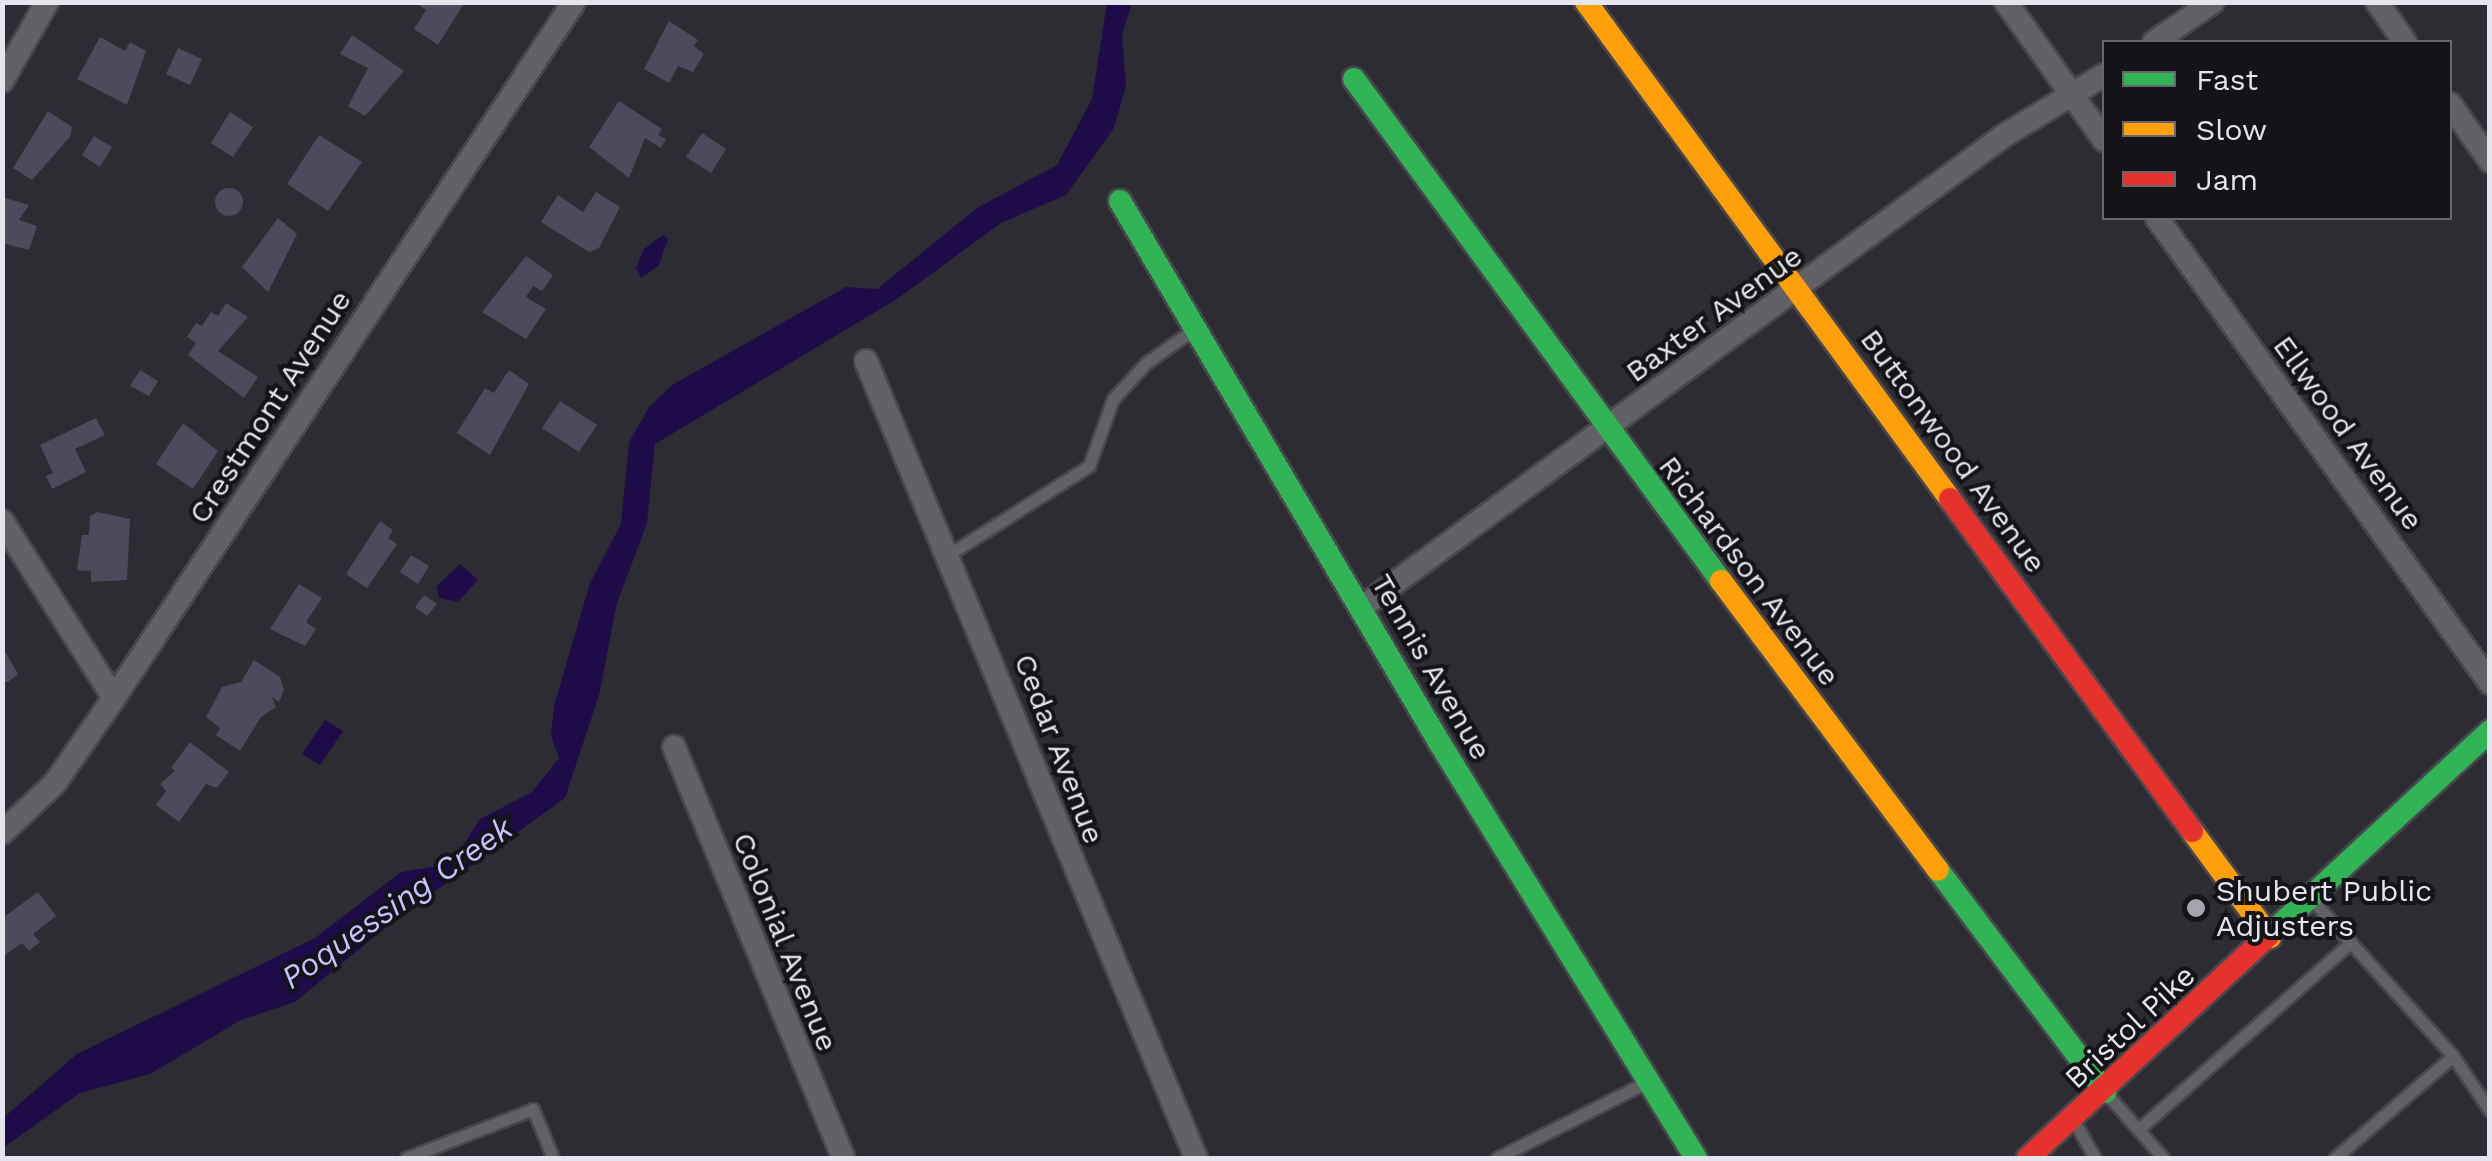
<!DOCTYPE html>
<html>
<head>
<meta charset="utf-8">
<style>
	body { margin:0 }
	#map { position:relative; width:2492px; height:1161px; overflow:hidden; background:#2d2c33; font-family:"Work Sans",sans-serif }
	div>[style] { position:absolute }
	.water>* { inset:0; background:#1e0c48 }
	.building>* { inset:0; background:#4c4a5b }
	.round { border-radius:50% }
	.roads { filter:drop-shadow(2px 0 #47474d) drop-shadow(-2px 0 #47474d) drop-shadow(0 2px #47474d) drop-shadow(0 -2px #47474d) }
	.lane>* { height:11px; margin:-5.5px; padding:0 5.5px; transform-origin:5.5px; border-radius:5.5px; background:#626266 }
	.street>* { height:22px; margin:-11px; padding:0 11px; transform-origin:11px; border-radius:11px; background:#626266 }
	.fast>* { height:22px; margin:-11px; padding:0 11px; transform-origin:11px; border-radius:11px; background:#30b455 }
	.slow>* { height:22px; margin:-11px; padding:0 11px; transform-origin:11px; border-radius:11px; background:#ff9f0a }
	.jam>* { height:22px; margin:-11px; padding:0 11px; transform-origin:11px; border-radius:11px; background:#e5322d }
	.dots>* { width:28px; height:28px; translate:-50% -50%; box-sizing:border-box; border:5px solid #131318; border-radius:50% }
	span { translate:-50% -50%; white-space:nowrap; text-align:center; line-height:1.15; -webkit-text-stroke:8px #131318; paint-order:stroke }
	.street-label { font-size:30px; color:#e5e5ed }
	.poi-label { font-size:30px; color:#e5e5ed }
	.left { translate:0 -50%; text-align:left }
	.water-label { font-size:32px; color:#c6c2ff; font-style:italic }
	.frame { position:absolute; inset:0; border:5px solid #e5e5ed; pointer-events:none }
	.legend { position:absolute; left:2102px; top:40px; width:350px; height:180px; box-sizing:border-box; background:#131318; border:2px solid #67676d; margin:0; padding:12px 18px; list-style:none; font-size:30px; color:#e5e5ed }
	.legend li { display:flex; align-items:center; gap:20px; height:50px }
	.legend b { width:50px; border:2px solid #67676d }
</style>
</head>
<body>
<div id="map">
	<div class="water">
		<i style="clip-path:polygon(1107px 3px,1132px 3px,1122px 35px,1126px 86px,1114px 128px,1066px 195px,1001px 223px,897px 299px,655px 444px,647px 523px,617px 603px,599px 695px,565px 798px,391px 923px,295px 1002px,241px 1020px,150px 1074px,80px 1093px,3px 1148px,3px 1118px,77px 1054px,315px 938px,401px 872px,438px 866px,460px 850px,480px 819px,532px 792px,559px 758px,551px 736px,554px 706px,590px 583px,621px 524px,629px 442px,649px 407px,672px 385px,846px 287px,877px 289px,977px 208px,1057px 165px,1092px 99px)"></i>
		<i style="clip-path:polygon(663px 235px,668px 239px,659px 265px,641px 278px,636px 268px,644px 249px)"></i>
		<i style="clip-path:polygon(460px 564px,478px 580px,458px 602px,439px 598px,436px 587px)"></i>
		<i style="clip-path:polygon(325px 720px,343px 731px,320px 765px,302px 754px)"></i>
	</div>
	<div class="building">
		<i style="clip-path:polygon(414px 2px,465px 2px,438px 45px,414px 29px,426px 10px)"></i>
		<i style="clip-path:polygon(669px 21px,698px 40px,694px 46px,704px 54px,693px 72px,678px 66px,669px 83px,644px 69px)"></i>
		<i style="clip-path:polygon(352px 35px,404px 71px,365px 116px,348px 106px,368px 68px,340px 54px)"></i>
		<i style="clip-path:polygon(100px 37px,125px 51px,130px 42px,146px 51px,127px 105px,77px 79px)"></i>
		<i style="clip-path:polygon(178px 48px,202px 59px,190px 85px,166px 74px)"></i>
		<i style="clip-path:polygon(619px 101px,662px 129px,658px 135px,666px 139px,661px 148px,645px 138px,629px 178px,589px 147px)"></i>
		<i style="clip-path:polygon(48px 111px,72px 127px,70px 137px,32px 180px,13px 168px)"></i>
		<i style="clip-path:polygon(230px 112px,253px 127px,233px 157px,211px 143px)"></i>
		<i style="clip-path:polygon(702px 133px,726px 149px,711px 173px,686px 157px)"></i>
		<i style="clip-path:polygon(319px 135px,362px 162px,328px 211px,287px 184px)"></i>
		<i style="clip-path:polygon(94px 136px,112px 147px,100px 167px,82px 155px)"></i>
		<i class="round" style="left:215px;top:188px;width:28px;height:28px"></i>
		<i style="clip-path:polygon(596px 192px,620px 207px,599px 248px,589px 252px,541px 222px,558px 195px,583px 212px)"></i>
		<i style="clip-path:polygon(5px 198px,29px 205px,19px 220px,37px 226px,29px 250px,2px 243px)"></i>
		<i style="clip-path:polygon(278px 218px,297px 234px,268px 292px,242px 267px)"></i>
		<i style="clip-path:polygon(526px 256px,553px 275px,542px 291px,533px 286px,526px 297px,546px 309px,526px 339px,482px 312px)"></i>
		<i style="clip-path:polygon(226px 303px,248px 317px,218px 351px,258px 377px,244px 398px,188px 355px,196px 343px,187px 337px,196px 323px,202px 326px,211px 312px,218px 316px)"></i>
		<i style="clip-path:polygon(140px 370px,158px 381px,149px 396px,130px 386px)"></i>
		<i style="clip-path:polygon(509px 370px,529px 384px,490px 455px,457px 433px,485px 388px,494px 393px)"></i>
		<i style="clip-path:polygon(560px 401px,597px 425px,579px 452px,542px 428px)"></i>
		<i style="clip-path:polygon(96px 418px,105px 435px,75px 449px,86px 472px,52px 489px,46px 476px,53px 473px,40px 445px)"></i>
		<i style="clip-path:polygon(183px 423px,218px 451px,193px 489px,156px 464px)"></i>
		<i style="clip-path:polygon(97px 512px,130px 519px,127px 580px,91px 582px,91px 571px,77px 570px,82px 535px,89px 535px,90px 516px)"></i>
		<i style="clip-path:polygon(380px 521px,393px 530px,388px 538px,397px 544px,367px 588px,346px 574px)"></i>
		<i style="clip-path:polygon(411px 555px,429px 566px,418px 584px,400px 572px)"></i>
		<i style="clip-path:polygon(299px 584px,322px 598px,306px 622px,316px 629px,305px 646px,270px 629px)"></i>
		<i style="clip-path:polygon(424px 595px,437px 604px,427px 616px,415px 607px)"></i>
		<i style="clip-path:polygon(2px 646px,18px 674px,8px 682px,2px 682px)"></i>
		<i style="clip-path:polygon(254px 660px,280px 677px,284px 690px,279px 702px,272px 697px,276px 707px,261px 717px,240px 751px,216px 735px,220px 728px,206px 717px,222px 687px,241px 682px)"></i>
		<i style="clip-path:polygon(190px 742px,229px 772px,217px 788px,206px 784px,179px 822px,156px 805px,166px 791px,160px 784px,175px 771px,171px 768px)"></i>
		<i style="clip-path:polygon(38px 892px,56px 916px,33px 934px,40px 942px,29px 951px,22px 943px,5px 955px,4px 917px)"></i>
	</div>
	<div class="roads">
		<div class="lane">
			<i style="left:948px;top:555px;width:167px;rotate:-32.3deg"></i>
			<i style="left:1089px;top:466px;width:71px;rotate:-70.3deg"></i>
			<i style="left:1113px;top:399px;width:49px;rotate:-47.5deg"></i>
			<i style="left:1146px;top:363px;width:59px;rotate:-35.3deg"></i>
			<i style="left:2314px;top:902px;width:207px;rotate:47.9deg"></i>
			<i style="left:2453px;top:1056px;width:156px;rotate:139.2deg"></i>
			<i style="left:2453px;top:1056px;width:66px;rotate:56.1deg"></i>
			<i style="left:2107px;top:1094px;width:85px;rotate:48.8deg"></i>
			<i style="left:2075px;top:1123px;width:40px;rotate:60.3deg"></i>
			<i style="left:2140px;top:1128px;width:281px;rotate:-41.4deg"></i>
			<i style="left:406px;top:1158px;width:136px;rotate:-21.1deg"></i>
			<i style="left:533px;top:1109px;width:53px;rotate:67.8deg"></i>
			<i style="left:1497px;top:1158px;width:168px;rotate:-26.9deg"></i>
		</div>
		<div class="street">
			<i style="left:2006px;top:2px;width:169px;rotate:54.6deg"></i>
			<i style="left:2377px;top:2px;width:49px;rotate:55deg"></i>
			<i style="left:2154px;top:42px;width:71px;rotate:-34.1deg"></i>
			<i style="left:2px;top:81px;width:91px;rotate:-60.3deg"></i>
			<i style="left:2450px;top:104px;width:70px;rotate:54.9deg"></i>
			<i style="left:2157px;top:218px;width:572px;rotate:54.39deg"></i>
			<i style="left:866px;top:361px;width:863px;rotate:67.51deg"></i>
			<i style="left:2px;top:521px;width:209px;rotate:57.7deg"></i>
			<i style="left:1362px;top:607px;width:794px;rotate:-36.29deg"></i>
			<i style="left:2002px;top:137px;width:119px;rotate:-31.3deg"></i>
			<i style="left:674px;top:747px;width:444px;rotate:67.6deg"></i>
			<i style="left:2px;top:833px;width:73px;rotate:-43.3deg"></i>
			<i style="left:55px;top:783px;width:103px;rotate:-55.2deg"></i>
			<i style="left:114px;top:698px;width:834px;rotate:-56.54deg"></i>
		</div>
		<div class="fast">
			<i style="left:1354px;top:79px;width:622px;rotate:53.83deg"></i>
			<i style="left:1120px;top:201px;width:628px;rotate:59.47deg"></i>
			<i style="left:1439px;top:742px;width:489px;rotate:58.3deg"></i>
			<i style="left:1938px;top:870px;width:278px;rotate:53deg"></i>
			<i style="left:2269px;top:935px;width:301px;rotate:-42.7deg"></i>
		</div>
		<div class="slow">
			<i style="left:1586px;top:2px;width:616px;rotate:53.78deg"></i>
			<i style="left:1721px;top:581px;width:361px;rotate:53.1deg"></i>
			<i style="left:2192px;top:831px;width:132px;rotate:53.7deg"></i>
		</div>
		<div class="jam">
			<i style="left:1950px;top:499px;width:411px;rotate:53.9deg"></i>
			<i style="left:2028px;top:1158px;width:328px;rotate:-42.8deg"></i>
		</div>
	</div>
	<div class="dots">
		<i style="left:2196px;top:908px;background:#a5a4ac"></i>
	</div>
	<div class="street-label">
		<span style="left:1714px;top:314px;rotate:-36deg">Baxter Avenue</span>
		<span style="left:270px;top:407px;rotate:-57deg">Crestmont Avenue</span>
		<span style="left:2348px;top:433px;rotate:54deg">Ellwood Avenue</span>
		<span style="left:1953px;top:451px;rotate:54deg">Buttonwood Avenue</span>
		<span style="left:1749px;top:571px;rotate:53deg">Richardson Avenue</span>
		<span style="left:1431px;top:667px;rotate:60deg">Tennis Avenue</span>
		<span style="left:1059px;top:749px;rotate:69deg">Cedar Avenue</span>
		<span style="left:785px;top:942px;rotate:68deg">Colonial Avenue</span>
		<span style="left:2130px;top:1027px;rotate:-43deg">Bristol Pike</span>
	</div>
	<div class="poi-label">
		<span class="left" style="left:2216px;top:908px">Shubert Public<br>Adjusters</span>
	</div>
	<div class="water-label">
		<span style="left:397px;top:903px;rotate:-35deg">Poquessing Creek</span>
	</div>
	<div class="frame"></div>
	<ul class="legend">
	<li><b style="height:12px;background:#30b455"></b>Fast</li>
	<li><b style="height:12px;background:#ff9f0a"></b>Slow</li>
	<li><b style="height:12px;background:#e5322d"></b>Jam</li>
	</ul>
</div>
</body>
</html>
